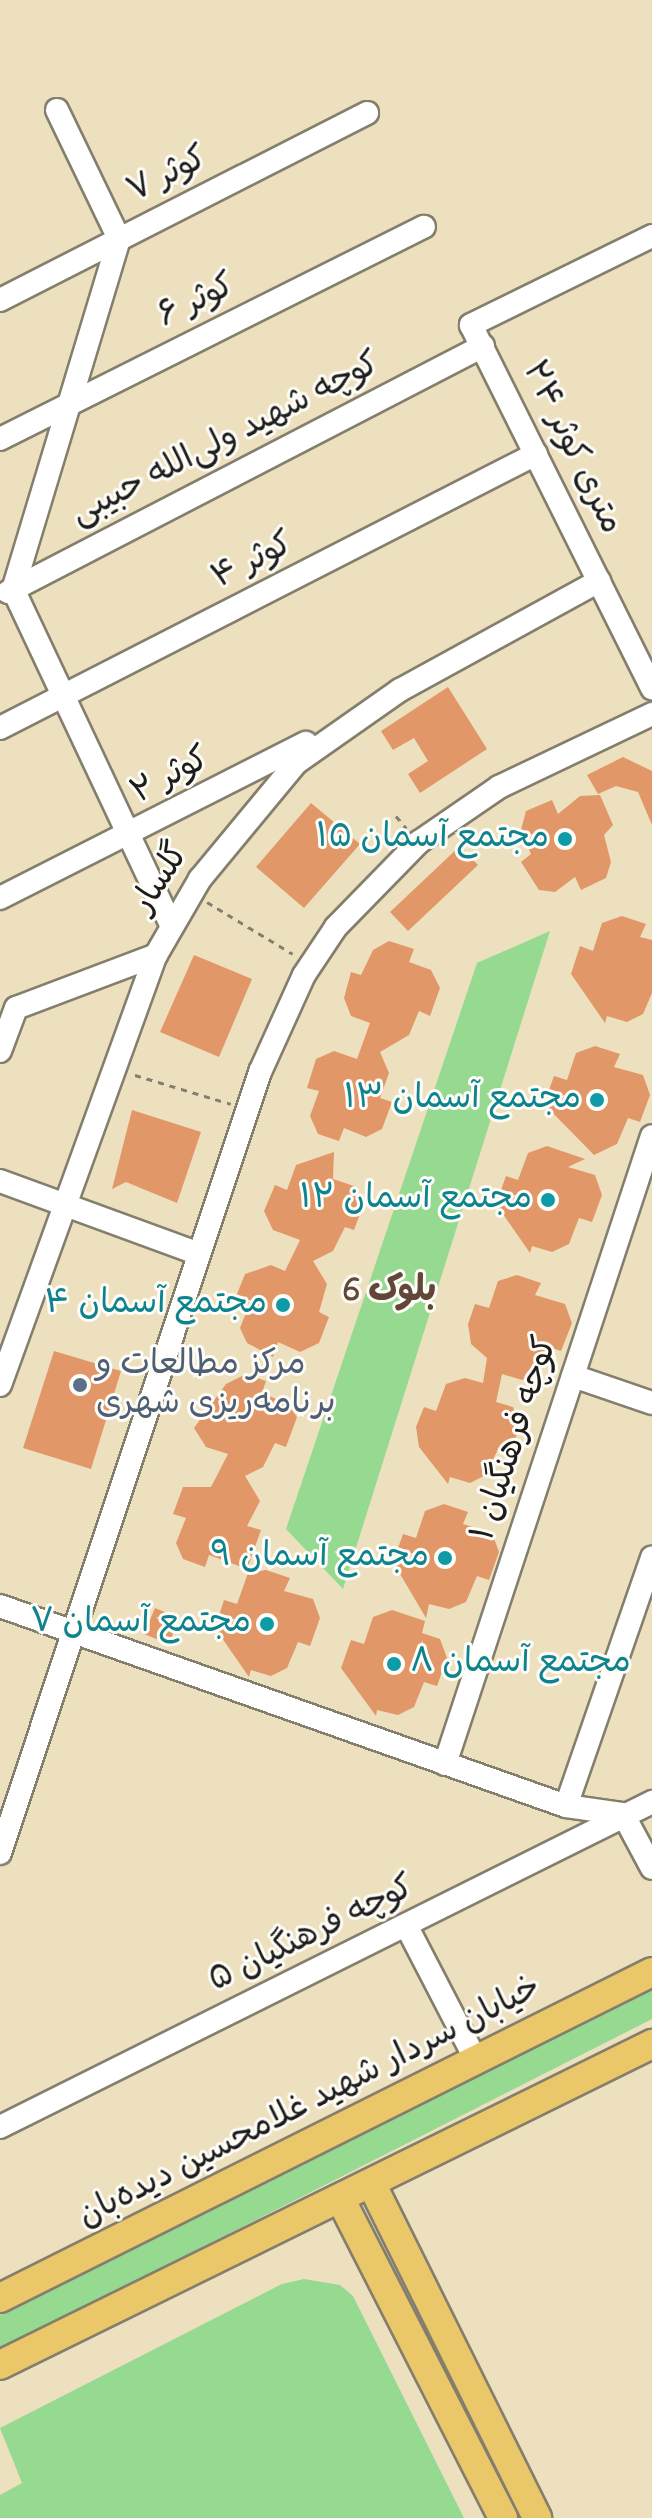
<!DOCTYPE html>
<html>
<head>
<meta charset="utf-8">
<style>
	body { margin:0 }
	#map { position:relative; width:652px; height:2518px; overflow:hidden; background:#ede0be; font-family:"Indie Flower","Playpen Sans Arabic",sans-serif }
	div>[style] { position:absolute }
	.green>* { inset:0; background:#96d991 }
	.building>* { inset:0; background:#e19768 }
	.path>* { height:3px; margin-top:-1.5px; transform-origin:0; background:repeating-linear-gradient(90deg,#847e6d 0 6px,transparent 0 12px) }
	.roads { filter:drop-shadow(2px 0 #847e6d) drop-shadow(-2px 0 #847e6d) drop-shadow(0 2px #847e6d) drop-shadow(0 -2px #847e6d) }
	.minor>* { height:22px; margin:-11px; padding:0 11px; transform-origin:11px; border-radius:11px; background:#fff }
	.major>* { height:28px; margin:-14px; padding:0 14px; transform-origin:14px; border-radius:14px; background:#eac769 }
	.dots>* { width:22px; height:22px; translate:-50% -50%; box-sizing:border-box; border:4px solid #fdfcf7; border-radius:50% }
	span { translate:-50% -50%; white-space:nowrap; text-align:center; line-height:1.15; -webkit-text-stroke:6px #fdfcf7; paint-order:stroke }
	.street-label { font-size:34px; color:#1c1c1c }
	.culture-label { font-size:34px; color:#0d838f }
	.right { translate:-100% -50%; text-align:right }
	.left { translate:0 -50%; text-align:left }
	.service-label { font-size:34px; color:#4e5e75 }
	.neighbourhood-label { font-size:36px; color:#614737; font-weight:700 }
</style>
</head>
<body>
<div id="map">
	<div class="green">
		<i style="clip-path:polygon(550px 931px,343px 1589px,286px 1529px,477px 963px)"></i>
		<i style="clip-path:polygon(652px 1989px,652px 2019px,0 2350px,0 2309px)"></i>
		<i style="clip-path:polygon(304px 2279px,340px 2285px,353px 2296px,464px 2518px,0 2518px,0 2495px,22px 2483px,0 2428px,282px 2284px)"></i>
	</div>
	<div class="building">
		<i style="clip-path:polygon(448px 687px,487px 749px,420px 793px,408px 774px,428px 761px,414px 738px,393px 750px,381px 731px)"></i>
		<i style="clip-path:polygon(623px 757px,652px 771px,652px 825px,638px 792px,616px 786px,598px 794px,587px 775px)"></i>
		<i style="clip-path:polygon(600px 795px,613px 825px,604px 835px,611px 862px,606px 878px,581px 890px,575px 877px,555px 892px,539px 890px,521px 862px,531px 854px,521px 830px,526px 811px,552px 800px,558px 814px,580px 796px)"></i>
		<i style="clip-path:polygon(311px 803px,360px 844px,304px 908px,256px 867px)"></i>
		<i style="clip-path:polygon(460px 846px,478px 865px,408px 931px,390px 912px)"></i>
		<i style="clip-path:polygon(622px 916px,646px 924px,640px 937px,652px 940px,652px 993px,643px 1014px,627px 1022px,607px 1016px,605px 1023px,571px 974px,580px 946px,593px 951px,602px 923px)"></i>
		<i style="clip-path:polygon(389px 941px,414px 949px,409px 962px,431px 970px,440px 988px,430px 1016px,419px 1011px,409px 1035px,380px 1052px,389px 1073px,380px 1098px,392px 1102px,382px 1129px,366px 1137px,344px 1128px,339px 1141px,318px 1134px,310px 1116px,319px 1091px,307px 1088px,316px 1059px,334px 1051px,357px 1059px,370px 1023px,351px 1016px,344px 998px,351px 972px,361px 975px,373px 950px)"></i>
		<i style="clip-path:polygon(194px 955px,252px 979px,219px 1057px,160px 1032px)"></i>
		<i style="clip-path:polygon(595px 1046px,620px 1054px,614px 1067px,643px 1075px,650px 1095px,640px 1122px,628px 1118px,617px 1144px,594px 1155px,544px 1104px,554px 1076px,567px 1080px,576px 1053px)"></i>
		<i style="clip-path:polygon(132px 1110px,201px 1132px,177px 1203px,126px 1182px,112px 1189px)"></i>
		<i style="clip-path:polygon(547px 1146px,585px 1159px,568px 1167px,595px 1175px,602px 1195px,592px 1222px,579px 1218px,569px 1244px,552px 1252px,532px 1246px,530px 1253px,496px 1204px,506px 1176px,518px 1180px,528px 1153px)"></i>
		<i style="clip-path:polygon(334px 1152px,333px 1179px,354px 1186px,364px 1203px,354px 1230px,345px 1227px,333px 1251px,313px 1261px,327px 1284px,319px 1312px,329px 1317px,319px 1343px,300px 1352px,278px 1342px,273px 1357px,247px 1343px,240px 1328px,249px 1305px,235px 1299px,245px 1274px,271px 1265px,285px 1271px,300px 1240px,273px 1230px,264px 1211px,275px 1185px,287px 1190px,296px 1165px)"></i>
		<i style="clip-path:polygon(517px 1275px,541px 1283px,535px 1295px,565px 1304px,572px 1323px,561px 1351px,549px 1347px,538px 1372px,522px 1380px,502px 1374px,496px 1402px,513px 1407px,520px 1426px,510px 1453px,498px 1449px,486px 1475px,470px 1483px,450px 1477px,448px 1484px,419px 1447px,416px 1427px,424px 1407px,436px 1411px,446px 1384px,465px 1378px,483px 1383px,487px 1358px,471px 1344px,468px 1324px,475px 1304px,489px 1308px,498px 1281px)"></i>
		<i style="clip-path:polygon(54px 1351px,121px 1371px,91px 1469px,23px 1448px)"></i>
		<i style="clip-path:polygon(246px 1374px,266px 1381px,262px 1393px,288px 1404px,297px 1417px,286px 1447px,275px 1443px,263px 1467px,245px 1476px,260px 1501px,247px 1526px,261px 1530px,247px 1569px,209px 1555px,205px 1567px,183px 1559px,176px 1543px,186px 1518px,173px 1514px,183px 1487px,211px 1487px,228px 1454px,206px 1447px,194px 1428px,226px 1384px)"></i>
		<i style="clip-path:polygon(444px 1504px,468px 1512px,463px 1524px,492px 1533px,499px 1552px,489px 1580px,477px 1576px,466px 1602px,449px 1609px,429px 1604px,426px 1618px,393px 1562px,403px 1534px,416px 1538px,425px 1511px)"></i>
		<i style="clip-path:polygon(266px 1570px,290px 1578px,284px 1591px,313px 1599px,320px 1618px,310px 1646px,298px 1642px,287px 1668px,271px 1676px,251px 1670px,249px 1677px,215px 1628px,224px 1600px,237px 1604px,248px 1573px)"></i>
		<i style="clip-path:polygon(155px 1608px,179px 1618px,169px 1644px,144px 1634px)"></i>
		<i style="clip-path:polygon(392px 1610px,425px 1621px,422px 1633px,440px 1639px,447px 1658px,437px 1686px,424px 1682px,414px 1707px,398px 1715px,377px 1710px,376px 1716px,341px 1668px,351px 1640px,364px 1644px,373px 1617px)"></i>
	</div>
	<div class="path">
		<i style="left:396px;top:816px;width:16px;rotate:50deg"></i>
		<i style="left:207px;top:902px;width:100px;rotate:31.2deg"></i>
		<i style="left:135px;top:1075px;width:100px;rotate:16.8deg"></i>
	</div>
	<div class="roads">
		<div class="minor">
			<i style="left:57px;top:110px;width:143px;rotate:64.3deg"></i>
			<i style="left:119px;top:239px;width:366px;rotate:106.8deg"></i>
			<i style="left:13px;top:589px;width:368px;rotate:64.8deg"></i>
			<i style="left:652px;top:236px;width:202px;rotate:153.8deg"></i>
			<i style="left:471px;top:325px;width:406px;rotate:63.5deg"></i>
			<i style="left:0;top:300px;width:412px;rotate:-27deg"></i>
			<i style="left:0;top:439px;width:474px;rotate:-26.6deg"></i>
			<i style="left:8px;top:592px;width:535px;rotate:-27.38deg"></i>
			<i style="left:0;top:728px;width:602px;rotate:-27.08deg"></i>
			<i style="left:0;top:898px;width:343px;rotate:-26.9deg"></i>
			<i style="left:0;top:1051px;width:46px;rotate:-69.6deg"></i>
			<i style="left:16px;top:1008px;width:150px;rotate:-20.7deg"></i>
			<i style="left:0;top:1181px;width:212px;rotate:20.1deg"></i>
			<i style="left:573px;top:1376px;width:83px;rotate:18.9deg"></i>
			<i style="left:0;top:1385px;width:457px;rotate:-70.1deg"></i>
			<i style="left:156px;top:955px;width:88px;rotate:-59.9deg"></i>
			<i style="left:200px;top:879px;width:151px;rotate:-50.4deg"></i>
			<i style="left:296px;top:763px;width:127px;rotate:-35.1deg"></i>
			<i style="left:400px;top:690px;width:227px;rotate:-28.7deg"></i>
			<i style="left:0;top:1606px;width:600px;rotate:19.46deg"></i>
			<i style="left:566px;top:1806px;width:58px;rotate:8deg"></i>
			<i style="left:623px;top:1814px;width:61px;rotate:61.8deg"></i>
			<i style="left:445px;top:1764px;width:661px;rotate:-71.76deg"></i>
			<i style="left:566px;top:1806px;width:263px;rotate:-70.9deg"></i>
			<i style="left:0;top:1853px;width:823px;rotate:-71.59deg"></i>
			<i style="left:260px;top:1072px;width:107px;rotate:-65.6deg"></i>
			<i style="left:304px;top:975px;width:58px;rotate:-56.3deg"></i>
			<i style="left:336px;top:927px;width:119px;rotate:-45.7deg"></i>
			<i style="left:419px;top:842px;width:97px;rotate:-34.5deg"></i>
			<i style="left:499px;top:787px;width:170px;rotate:-25.5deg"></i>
			<i style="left:407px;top:1927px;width:150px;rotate:62.6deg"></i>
			<i style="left:0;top:2127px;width:729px;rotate:-26.49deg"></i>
		</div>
		<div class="major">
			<i style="left:371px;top:2183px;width:374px;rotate:63.6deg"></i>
			<i style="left:340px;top:2198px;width:359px;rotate:63deg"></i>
			<i style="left:0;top:2298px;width:729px;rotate:-26.57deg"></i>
			<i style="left:0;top:2365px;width:727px;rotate:-26.21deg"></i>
		</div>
	</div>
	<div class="dots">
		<i style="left:565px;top:839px;background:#0f9aa8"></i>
		<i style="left:597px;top:1100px;background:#0f9aa8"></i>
		<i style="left:548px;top:1200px;background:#0f9aa8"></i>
		<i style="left:283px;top:1305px;background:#0f9aa8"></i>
		<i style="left:80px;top:1385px;background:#5c6f8a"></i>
		<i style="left:445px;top:1558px;background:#0f9aa8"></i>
		<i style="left:267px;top:1624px;background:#0f9aa8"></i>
		<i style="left:394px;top:1664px;background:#0f9aa8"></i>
	</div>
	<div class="street-label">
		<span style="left:168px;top:176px;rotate:-27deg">کوثر ۷</span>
		<span style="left:197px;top:302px;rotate:-26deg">کوثر ۶</span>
		<span style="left:226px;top:440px;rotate:-27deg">کوچه شهید ولی‌الله حبیبی</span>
		<span style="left:571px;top:448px;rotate:64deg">۲۴ متری کوثر</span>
		<span style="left:253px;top:562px;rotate:-27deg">کوثر ۴</span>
		<span style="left:171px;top:777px;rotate:-28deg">کوثر ۲</span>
		<span style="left:162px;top:879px;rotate:-57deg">گلسار</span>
		<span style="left:516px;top:1439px;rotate:-72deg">کوچه فرهنگیان ۱</span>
		<span style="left:312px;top:1935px;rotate:-26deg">کوچه فرهنگیان ۵</span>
		<span style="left:310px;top:2103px;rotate:-27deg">خیابان سردار شهید غلامحسین دیده‌بان</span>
	</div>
	<div class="culture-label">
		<span class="right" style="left:549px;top:839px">مجتمع آسمان ۱۵</span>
		<span class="right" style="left:581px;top:1100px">مجتمع آسمان ۱۳</span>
		<span class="right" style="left:532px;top:1200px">مجتمع آسمان ۱۲</span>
		<span class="right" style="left:267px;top:1305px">مجتمع آسمان ۴</span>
		<span class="right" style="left:429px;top:1558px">مجتمع آسمان ۹</span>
		<span class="right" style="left:251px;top:1624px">مجتمع آسمان ۷</span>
		<span class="left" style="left:410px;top:1664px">مجتمع آسمان ۸</span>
	</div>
	<div class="service-label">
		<span class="left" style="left:96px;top:1385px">مرکز مطالعات و<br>برنامه‌ریزی شهری</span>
	</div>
	<div class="neighbourhood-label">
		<span style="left:390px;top:1292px">بلوک 6</span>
	</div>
</div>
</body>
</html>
